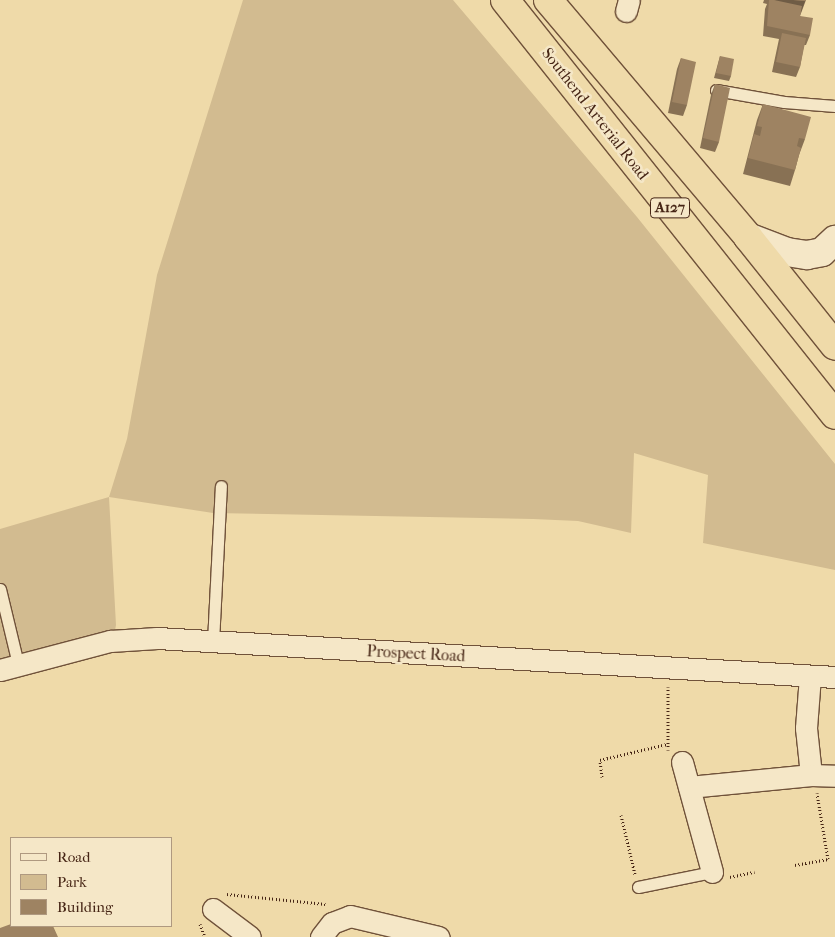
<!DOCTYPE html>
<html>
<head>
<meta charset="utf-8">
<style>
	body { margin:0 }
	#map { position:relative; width:835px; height:937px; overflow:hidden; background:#efdaa9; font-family:"IM FELL French Canon",serif }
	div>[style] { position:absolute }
	.green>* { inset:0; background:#d2bb90 }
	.path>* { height:3px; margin-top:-1.5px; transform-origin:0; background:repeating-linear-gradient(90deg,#462515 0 1px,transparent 0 3.5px) }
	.roads { filter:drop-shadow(1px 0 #70523a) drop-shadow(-1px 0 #70523a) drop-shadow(0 1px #70523a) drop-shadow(0 -1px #70523a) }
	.service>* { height:11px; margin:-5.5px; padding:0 5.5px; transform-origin:5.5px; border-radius:5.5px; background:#f5e7c7 }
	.minor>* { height:21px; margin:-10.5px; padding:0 10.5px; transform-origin:10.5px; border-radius:10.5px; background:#f5e7c7 }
	.tertiary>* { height:28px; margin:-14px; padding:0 14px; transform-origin:14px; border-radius:14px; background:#f5e7c7 }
	.trunk>* { height:28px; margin:-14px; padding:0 14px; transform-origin:14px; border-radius:14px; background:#efdaa9 }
	.wall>* { inset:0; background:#887154 }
	.shaded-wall>* { inset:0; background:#6f5c45 }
	.building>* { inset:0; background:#9e8362 }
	span { translate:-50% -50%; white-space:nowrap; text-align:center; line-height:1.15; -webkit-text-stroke:5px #f5e7c7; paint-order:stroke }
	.shield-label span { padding:1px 4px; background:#f5e7c7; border:1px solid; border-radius:4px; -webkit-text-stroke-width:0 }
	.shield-label { font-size:15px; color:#462515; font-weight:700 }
	.street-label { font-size:16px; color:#462515 }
	.legend { position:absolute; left:10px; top:837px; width:162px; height:90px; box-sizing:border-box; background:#f5e7c7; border:1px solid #af9980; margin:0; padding:6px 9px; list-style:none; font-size:15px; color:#462515 }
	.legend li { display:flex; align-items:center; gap:10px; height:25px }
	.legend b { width:25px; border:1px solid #af9980 }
</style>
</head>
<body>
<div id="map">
	<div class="green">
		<i style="clip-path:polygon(243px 0,453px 0,637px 217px,835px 464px,835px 570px,703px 543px,708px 475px,634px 453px,631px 533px,578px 521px,533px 519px,213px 513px,109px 497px,116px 625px,113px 641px,0 670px,0 529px,109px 497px,127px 439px,157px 275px)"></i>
	</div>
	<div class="path">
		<i style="left:668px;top:750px;width:63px;rotate:-90deg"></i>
		<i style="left:602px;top:777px;width:17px;rotate:-97deg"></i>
		<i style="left:600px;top:760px;width:69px;rotate:-13.4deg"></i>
		<i style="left:621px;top:815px;width:61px;rotate:76.7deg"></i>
		<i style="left:795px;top:865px;width:34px;rotate:-10deg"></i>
		<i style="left:828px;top:859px;width:67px;rotate:-99.5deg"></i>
		<i style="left:730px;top:877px;width:25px;rotate:-12deg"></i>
		<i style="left:227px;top:894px;width:99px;rotate:5.8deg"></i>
		<i style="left:200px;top:924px;width:14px;rotate:69deg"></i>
	</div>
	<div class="roads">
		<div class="service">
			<i style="left:716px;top:90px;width:69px;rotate:10deg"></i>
			<i style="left:784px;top:102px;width:51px;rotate:4.5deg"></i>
			<i style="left:0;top:589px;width:77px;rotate:76.5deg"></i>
			<i style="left:213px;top:642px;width:156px;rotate:-87.1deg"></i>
			<i style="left:638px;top:887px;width:76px;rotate:-11.5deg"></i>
		</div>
		<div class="minor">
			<i style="left:626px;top:11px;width:11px;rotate:-75deg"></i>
			<i style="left:0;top:670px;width:114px;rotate:-14.8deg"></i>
			<i style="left:110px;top:641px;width:47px;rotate:-3.7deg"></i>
			<i style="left:157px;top:638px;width:679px;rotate:3.29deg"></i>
			<i style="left:810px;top:676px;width:52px;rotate:94.4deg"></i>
			<i style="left:806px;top:728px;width:47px;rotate:83.9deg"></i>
			<i style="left:682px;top:762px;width:114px;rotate:74.7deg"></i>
			<i style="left:689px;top:787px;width:123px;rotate:-5.6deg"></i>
			<i style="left:811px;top:775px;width:24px;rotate:2deg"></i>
			<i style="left:213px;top:909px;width:46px;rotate:37.1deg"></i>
			<i style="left:321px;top:937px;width:18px;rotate:-52deg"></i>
			<i style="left:332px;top:923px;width:19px;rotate:-21deg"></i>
			<i style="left:350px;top:916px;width:91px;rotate:13.3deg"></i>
		</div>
		<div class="tertiary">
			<i style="left:748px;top:237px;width:42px;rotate:21deg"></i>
			<i style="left:787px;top:252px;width:20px;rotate:9deg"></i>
			<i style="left:807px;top:255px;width:15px;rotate:-11deg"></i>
			<i style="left:822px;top:252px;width:18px;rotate:-43deg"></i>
		</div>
		<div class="trunk">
			<i style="left:505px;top:0;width:530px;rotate:51.51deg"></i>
			<i style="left:548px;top:0;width:310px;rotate:49.8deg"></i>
			<i style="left:748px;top:237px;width:139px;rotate:51.4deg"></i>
		</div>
	</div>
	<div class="wall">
		<i style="clip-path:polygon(764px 0,806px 0,800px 16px,810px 35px,806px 45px,804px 45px,800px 67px,796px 77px,772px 72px,779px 39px,763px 36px,765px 9px,767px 4px,763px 3px)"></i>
		<i style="clip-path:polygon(720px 56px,731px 76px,729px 81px,714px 78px)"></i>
		<i style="clip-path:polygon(681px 58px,687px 105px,683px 116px,668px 113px,677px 69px)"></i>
		<i style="clip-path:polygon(715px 84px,719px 142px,715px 152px,700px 148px,711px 95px)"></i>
		<i style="clip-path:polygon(763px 104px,805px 139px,799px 155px,795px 170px,790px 186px,743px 174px,757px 120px)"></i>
	</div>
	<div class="shaded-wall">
		<i style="clip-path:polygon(774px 0,793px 0,805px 1px,801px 12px)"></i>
	</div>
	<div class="building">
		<i style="clip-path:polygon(769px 0,774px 0,802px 6px,800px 16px,813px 18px,810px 35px,767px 26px)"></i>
		<i style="clip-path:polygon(793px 0,806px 0,805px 1px)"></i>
		<i style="clip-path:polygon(782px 33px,806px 38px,800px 67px,776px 62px)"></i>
		<i style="clip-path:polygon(720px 56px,734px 59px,731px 76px,716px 73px)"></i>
		<i style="clip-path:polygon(681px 58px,696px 62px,687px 105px,672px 102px)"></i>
		<i style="clip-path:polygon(715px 84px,730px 88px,719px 142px,703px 138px)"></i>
		<i style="clip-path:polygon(763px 104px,811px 117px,805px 139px,799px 138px,797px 146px,801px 148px,795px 170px,748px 158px,754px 134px,760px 136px,762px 127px,757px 126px)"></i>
		<i style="clip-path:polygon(11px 924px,11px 926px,53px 926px,58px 937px,0 937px,0 928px)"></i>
	</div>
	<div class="shield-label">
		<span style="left:670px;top:208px">A127</span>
	</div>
	<div class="street-label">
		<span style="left:595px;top:114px;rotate:52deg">Southend Arterial Road</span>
		<span style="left:416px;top:654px;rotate:3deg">Prospect Road</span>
	</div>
	<ul class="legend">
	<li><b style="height:6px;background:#f5e7c7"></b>Road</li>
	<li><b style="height:14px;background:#d2bb90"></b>Park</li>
	<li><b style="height:14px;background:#9e8362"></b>Building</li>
	</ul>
</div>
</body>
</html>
